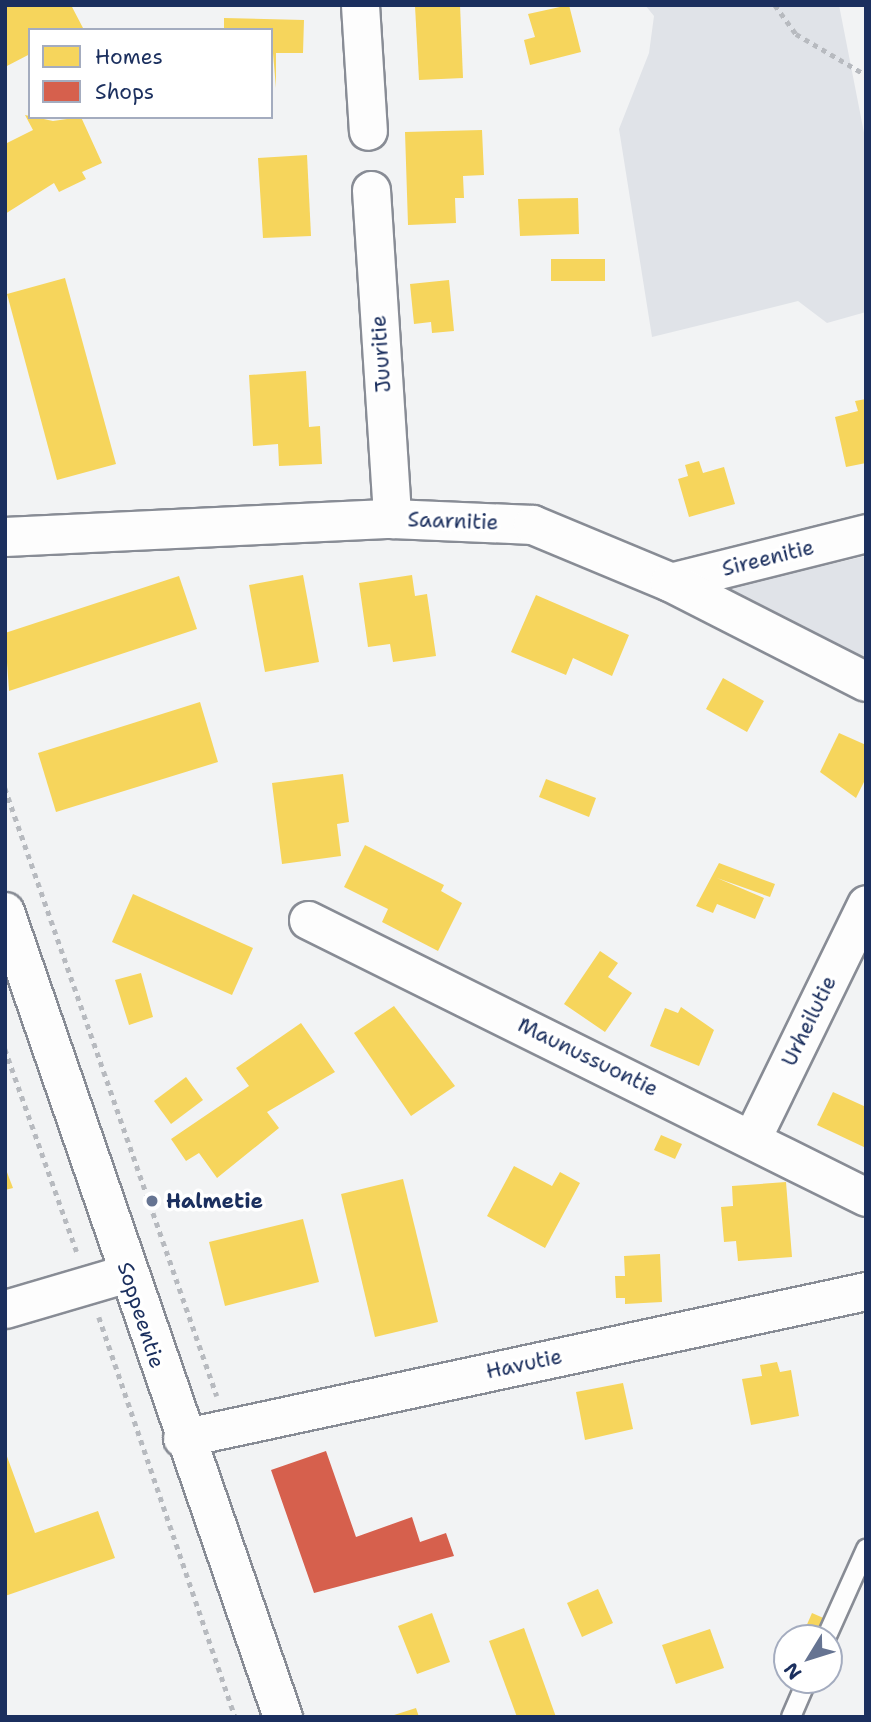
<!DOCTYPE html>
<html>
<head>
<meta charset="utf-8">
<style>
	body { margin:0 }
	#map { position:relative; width:871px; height:1722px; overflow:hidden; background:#f2f3f4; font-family:"Shantell Sans",sans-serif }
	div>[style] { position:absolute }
	.green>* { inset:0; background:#e0e3e8 }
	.homes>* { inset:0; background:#f6d55c }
	.shops>* { inset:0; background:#d6604d }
	.path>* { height:4.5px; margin-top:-2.25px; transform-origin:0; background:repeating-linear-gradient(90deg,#b7babf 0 5px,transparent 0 10px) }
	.roads { filter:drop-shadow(2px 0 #888c95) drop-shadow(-2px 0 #888c95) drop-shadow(0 2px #888c95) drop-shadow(0 -2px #888c95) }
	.service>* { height:18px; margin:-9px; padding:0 9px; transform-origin:9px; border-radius:9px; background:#fdfdfd }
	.minor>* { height:37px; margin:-18.5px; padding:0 18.5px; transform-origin:18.5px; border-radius:18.5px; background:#fdfdfd }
	.tertiary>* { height:38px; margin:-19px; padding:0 19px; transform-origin:19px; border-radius:19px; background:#fdfdfd }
	.secondary>* { height:38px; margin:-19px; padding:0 19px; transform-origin:19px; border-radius:19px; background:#fdfdfd }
	.dots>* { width:19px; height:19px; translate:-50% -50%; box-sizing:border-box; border:4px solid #fff; border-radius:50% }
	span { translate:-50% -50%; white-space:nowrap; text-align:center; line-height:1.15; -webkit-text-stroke:7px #fff; paint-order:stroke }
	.street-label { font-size:21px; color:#1b2f5e }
	.poi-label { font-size:21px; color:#1b2f5e; font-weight:700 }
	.left { translate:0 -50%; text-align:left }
	.frame { position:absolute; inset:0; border:7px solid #1b2f5e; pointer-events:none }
	.legend { position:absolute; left:28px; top:28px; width:245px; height:91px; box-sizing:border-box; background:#fff; border:2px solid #a4acbf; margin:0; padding:9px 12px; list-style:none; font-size:21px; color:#1b2f5e }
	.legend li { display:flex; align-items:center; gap:14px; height:35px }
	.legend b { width:35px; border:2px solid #a4acbf }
	.north { position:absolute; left:773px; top:1624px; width:70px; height:70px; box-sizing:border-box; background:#fff; border:2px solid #a4acbf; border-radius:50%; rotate:232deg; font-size:19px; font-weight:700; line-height:28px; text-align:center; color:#1b2f5e }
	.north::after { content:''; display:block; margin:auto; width:24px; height:32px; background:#667492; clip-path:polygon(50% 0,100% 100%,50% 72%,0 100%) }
</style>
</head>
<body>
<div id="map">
	<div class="green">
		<i style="clip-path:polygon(645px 5px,839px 5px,866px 143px,866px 312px,827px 323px,798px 301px,652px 337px,619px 129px,649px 53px,654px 16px)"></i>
		<i style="clip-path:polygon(866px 556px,866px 663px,696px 595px)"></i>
	</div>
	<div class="homes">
		<i style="clip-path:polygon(5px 5px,71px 5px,83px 28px,30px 30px,30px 54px,5px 67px)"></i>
		<i style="clip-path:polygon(460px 5px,463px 78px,419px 80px,415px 6px)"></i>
		<i style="clip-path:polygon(569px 5px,581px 52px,530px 65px,524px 40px,535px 37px,528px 14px)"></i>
		<i style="clip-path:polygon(224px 18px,304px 20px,303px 53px,276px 53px,276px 88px,271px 30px,224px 30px)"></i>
		<i style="clip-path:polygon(25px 115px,53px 121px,81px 117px,102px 163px,82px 172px,86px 179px,59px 192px,54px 183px,5px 214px,5px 144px,33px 130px)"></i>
		<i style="clip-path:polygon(482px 130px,484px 175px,463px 176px,464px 198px,455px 198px,456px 223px,408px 225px,405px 132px)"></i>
		<i style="clip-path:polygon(307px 155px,311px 236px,263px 238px,258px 158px)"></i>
		<i style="clip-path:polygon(578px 198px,579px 234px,520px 236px,518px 199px)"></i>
		<i style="clip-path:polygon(551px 259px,605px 259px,605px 281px,551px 281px)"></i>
		<i style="clip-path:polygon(65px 278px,116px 464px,57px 480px,7px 294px)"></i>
		<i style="clip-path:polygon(449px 280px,454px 331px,432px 333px,431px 322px,414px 324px,410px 284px)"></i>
		<i style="clip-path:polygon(306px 371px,309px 427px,320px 426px,322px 464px,279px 466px,278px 444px,253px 446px,249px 375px)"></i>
		<i style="clip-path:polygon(866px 399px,866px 463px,846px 467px,835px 417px,858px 411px,855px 401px)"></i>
		<i style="clip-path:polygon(699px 461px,703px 473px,724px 467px,735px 504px,689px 517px,678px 479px,688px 476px,685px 465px)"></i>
		<i style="clip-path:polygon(303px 575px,319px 662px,265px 672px,249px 585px)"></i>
		<i style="clip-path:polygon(412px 575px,415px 596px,427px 594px,436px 656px,393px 662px,390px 644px,368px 647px,359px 583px)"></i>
		<i style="clip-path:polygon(179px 576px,197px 629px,9px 691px,5px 633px)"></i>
		<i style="clip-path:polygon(536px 595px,629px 635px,612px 676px,573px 658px,566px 675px,511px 652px)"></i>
		<i style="clip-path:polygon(723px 678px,764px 701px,747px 732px,706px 709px)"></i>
		<i style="clip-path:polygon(200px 702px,218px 762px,56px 812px,38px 753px)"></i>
		<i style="clip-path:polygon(839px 733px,866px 745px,866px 778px,856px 798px,820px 772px)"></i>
		<i style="clip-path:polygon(343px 774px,349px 822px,337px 824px,341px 856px,282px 864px,272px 783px)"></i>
		<i style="clip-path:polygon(546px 779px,596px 798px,589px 817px,539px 797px)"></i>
		<i style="clip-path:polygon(365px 845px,444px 885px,441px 891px,462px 903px,438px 951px,382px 922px,388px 909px,344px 887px)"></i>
		<i style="clip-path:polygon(719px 863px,775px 884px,770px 897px,717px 878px,764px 898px,755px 919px,717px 904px,713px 913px,696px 906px)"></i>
		<i style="clip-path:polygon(133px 894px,253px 948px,232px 995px,112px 942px)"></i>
		<i style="clip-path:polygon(600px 951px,618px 963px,608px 977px,632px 993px,605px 1032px,564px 1004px)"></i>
		<i style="clip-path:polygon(141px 973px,153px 1017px,129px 1025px,115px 980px)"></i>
		<i style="clip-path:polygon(394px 1006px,455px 1086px,411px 1116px,354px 1033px)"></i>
		<i style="clip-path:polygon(681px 1007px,714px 1030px,699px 1066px,650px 1046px,665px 1008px,678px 1013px)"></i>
		<i style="clip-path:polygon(301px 1023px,335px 1072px,267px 1112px,279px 1128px,217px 1178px,199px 1153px,186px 1161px,171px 1139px,249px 1086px,236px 1068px)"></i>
		<i style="clip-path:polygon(186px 1077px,203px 1100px,171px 1124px,154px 1101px)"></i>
		<i style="clip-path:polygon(833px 1092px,866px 1107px,866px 1148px,817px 1125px)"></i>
		<i style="clip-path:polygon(661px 1135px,682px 1144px,675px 1159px,654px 1150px)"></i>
		<i style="clip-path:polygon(514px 1166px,552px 1186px,560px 1172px,580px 1183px,545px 1248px,487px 1216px)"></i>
		<i style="clip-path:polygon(5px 1167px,13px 1188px,5px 1190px)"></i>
		<i style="clip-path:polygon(403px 1179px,438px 1322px,375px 1337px,341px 1194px)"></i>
		<i style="clip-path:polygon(786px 1182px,792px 1257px,738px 1261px,736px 1241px,724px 1242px,721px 1207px,733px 1206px,732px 1186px)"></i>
		<i style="clip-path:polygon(303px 1219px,319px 1282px,225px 1306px,209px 1242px)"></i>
		<i style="clip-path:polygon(660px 1254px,662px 1302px,625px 1304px,625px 1298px,616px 1298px,615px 1276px,625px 1276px,624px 1256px)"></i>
		<i style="clip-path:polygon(777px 1362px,780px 1372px,791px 1370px,799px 1416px,751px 1425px,742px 1379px,762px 1376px,760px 1365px)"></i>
		<i style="clip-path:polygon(623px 1383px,633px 1429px,585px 1440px,576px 1392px)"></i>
		<i style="clip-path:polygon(5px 1451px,35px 1533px,98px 1511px,115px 1558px,5px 1596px)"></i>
		<i style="clip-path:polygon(598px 1589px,613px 1623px,582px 1637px,567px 1603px)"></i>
		<i style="clip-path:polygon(432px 1613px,450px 1662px,417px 1674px,398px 1626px)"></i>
		<i style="clip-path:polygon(812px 1613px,828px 1620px,820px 1638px,801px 1638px)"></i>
		<i style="clip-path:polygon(524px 1628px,556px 1717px,517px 1717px,489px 1641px)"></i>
		<i style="clip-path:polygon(710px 1629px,724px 1668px,676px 1684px,662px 1645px)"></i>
		<i style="clip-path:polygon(416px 1708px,419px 1717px,391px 1717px,391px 1716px)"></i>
	</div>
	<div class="shops">
		<i style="clip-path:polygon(326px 1451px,356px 1537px,412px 1517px,420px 1542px,446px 1533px,454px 1556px,314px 1593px,271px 1470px)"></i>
	</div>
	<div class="path">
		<i style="left:775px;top:5px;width:36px;rotate:54deg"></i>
		<i style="left:796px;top:34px;width:81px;rotate:30.4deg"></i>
		<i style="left:5px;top:788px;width:644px;rotate:70.78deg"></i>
		<i style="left:5px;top:1049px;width:215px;rotate:70.5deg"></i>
		<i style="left:99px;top:1317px;width:422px;rotate:71.2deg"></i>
	</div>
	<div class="roads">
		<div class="service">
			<i style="left:826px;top:1638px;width:98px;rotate:-65.8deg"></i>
			<i style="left:791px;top:1717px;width:40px;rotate:-66.6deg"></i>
		</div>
		<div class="minor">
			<i style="left:360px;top:5px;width:126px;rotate:86.4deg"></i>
			<i style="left:371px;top:190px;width:330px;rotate:86.3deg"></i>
			<i style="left:670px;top:582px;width:202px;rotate:-14deg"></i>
			<i style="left:308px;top:920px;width:623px;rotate:26.4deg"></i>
			<i style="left:752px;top:1138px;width:260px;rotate:-64deg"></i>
			<i style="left:5px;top:1309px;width:127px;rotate:-16.4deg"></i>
			<i style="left:182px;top:1438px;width:700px;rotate:-12.13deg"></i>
		</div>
		<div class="tertiary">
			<i style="left:5px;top:537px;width:387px;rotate:-2.7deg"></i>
			<i style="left:392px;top:519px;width:141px;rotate:2.4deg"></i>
			<i style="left:533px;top:525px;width:148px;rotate:22.6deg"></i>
			<i style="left:670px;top:582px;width:220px;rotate:27deg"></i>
		</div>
		<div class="secondary">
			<i style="left:5px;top:912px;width:852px;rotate:70.95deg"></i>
		</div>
	</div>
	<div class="dots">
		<i style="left:152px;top:1201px;background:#667492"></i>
	</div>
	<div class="street-label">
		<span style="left:381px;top:354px;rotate:-94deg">Juuritie</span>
		<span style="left:453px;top:521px;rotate:2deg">Saarnitie</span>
		<span style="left:768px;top:558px;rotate:-14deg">Sireenitie</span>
		<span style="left:809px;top:1021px;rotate:-64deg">Urheilutie</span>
		<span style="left:588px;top:1057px;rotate:26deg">Maunussuontie</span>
		<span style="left:141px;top:1315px;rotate:72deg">Soppeentie</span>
		<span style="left:524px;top:1364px;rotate:-12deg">Havutie</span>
	</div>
	<div class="poi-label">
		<span class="left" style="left:166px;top:1201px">Halmetie</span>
	</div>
	<div class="frame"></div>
	<ul class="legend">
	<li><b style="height:19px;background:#f6d55c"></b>Homes</li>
	<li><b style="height:19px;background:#d6604d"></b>Shops</li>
	</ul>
	<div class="north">N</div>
</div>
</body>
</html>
